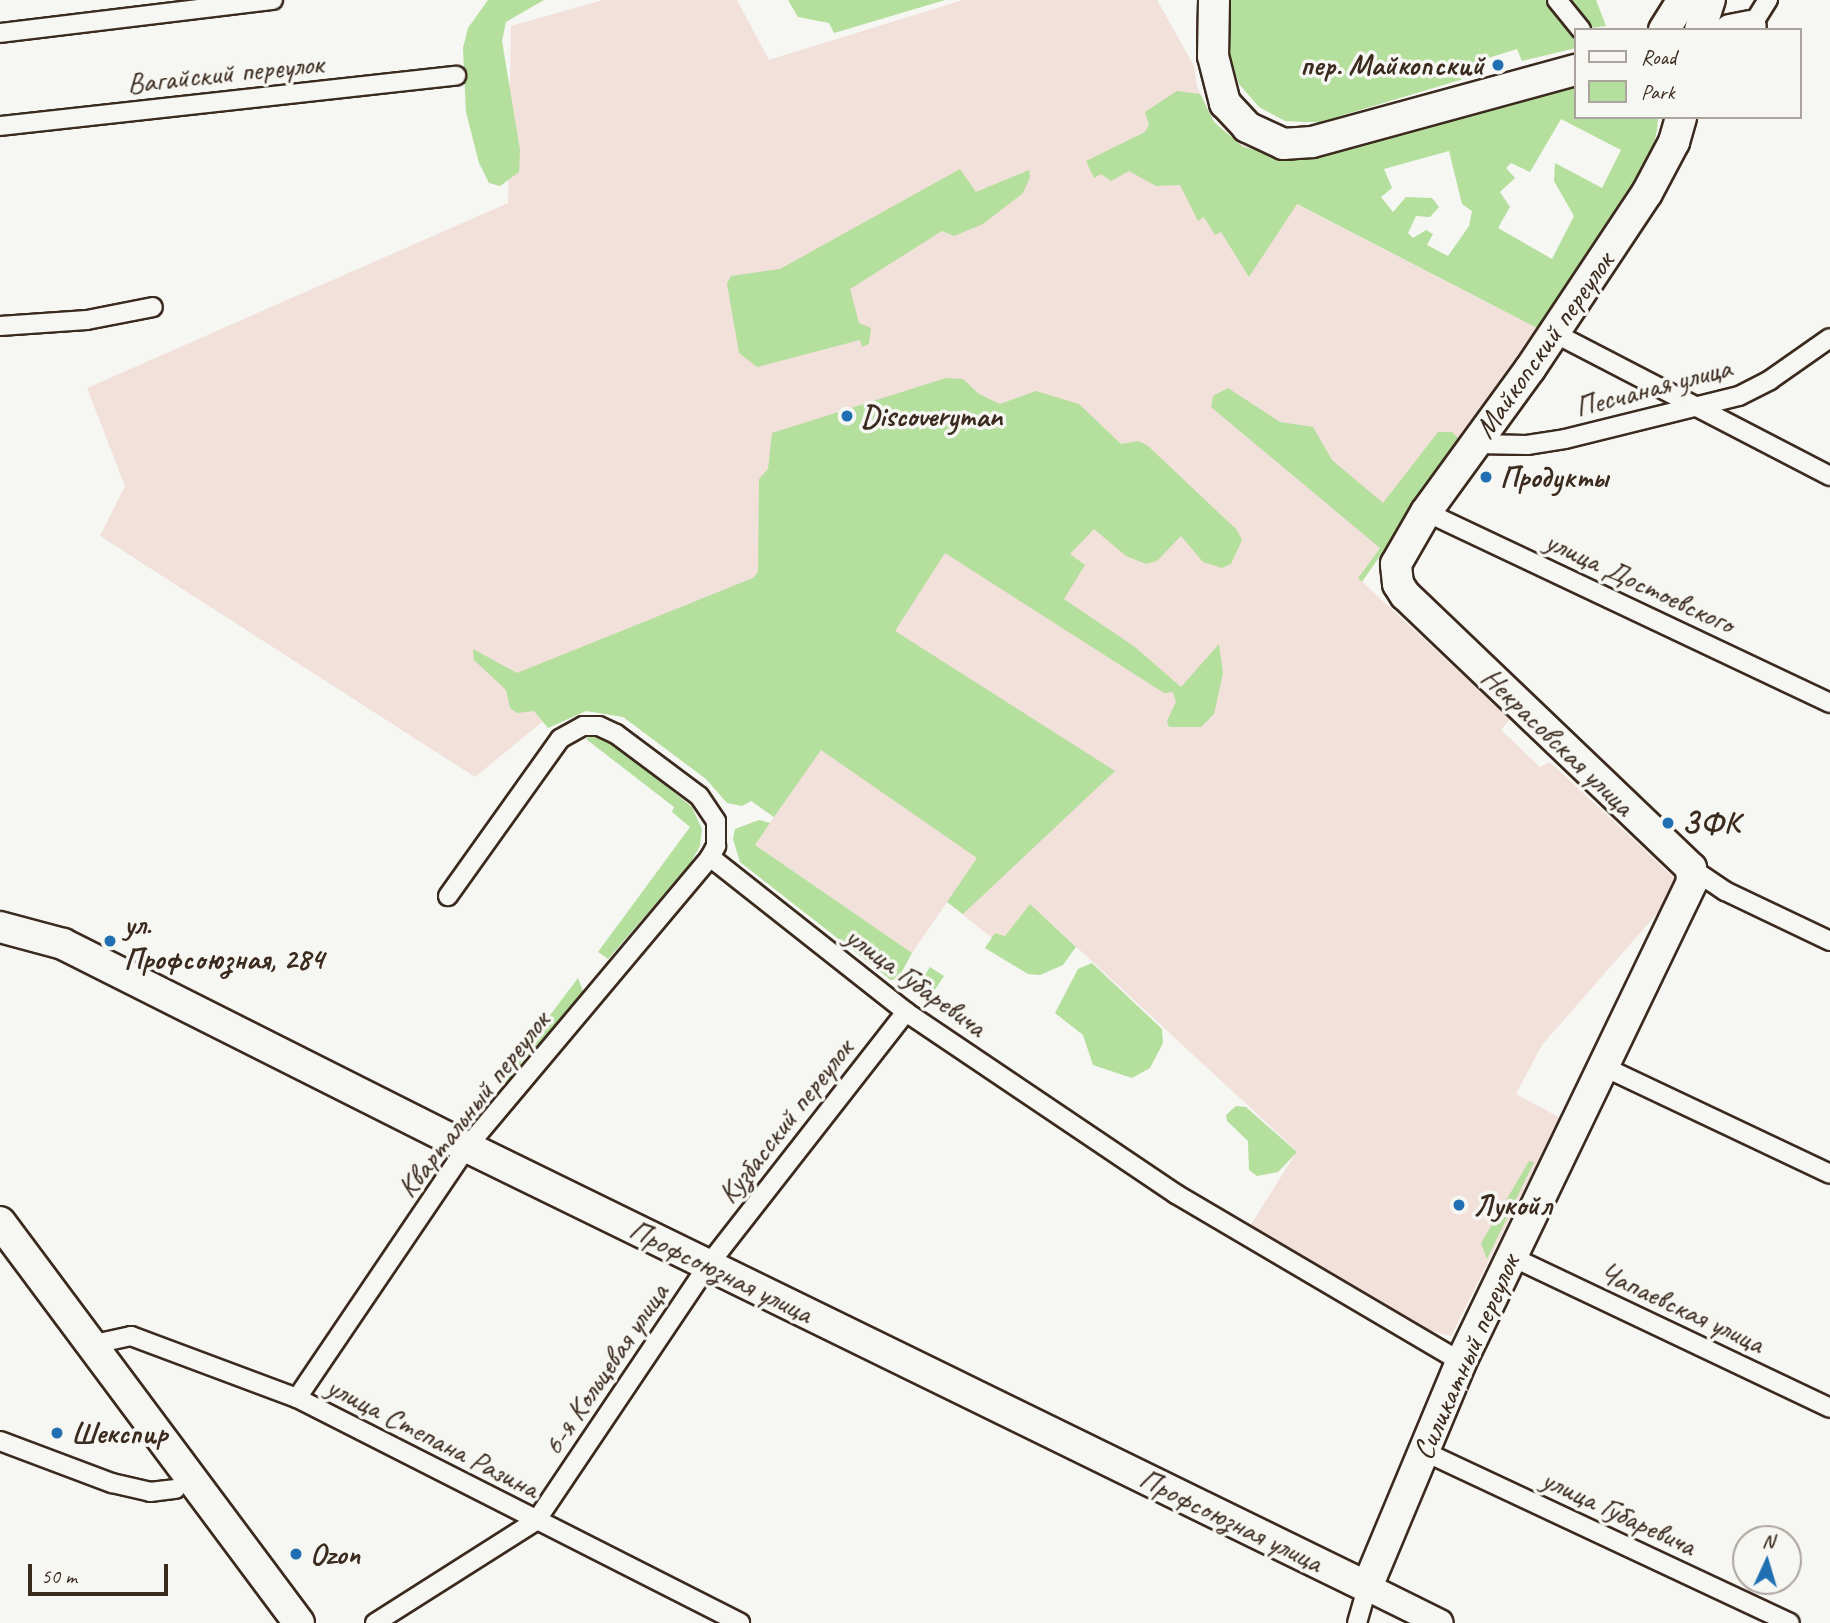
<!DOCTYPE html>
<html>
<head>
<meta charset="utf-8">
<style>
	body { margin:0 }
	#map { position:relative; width:1830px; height:1623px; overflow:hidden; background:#f6f6f2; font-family:Caveat,sans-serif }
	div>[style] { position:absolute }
	.built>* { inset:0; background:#f2e0db }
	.green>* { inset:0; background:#b4df9c }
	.roads { filter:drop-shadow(2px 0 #3b2a1e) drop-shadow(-2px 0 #3b2a1e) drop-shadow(0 2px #3b2a1e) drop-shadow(0 -2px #3b2a1e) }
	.minor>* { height:18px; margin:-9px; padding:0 9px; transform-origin:9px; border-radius:9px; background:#f6f6f2 }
	.secondary>* { height:26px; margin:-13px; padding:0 13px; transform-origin:13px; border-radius:13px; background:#f6f6f2 }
	.primary>* { height:30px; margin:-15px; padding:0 15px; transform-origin:15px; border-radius:15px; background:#f6f6f2 }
	.dots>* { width:19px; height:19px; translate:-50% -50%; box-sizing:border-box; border:4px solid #f6f6f2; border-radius:50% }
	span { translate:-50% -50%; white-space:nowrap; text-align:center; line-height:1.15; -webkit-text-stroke:7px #f6f6f2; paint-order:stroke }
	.poi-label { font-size:30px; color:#3b2a1e; font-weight:700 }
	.right { translate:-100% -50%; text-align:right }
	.left { translate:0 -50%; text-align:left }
	.street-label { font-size:30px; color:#3b2a1e }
	.legend { position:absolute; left:1574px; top:28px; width:228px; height:91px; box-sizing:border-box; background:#f6f6f2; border:2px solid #aba49d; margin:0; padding:9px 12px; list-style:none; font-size:21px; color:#3b2a1e }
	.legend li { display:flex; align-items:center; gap:14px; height:35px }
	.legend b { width:35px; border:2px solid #aba49d }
	.north { position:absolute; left:1732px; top:1525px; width:70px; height:70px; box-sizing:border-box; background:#f6f6f2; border:2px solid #aba49d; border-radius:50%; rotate:4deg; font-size:19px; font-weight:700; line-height:28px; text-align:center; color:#3b2a1e }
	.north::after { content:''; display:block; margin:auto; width:24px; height:32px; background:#1f6fb2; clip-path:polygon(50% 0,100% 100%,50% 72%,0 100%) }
	.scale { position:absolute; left:28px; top:1564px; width:140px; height:32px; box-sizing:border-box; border:4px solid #3b2a1e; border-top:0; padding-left:9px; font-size:21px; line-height:24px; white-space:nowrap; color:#3b2a1e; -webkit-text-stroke:5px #f6f6f2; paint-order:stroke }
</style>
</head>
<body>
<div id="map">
	<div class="built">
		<i style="clip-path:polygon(603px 0,737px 0,769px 60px,963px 0,1157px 0,1194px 66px,1197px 86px,1214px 122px,1227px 136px,1260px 154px,1296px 204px,1537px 328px,1358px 578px,1510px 719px,1501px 730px,1540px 767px,1550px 762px,1682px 885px,1542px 1045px,1516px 1094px,1560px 1118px,1451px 1336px,1420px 1328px,1247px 1231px,1297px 1151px,1030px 904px,1005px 936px,995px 933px,992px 938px,947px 902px,912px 953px,755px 845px,774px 817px,650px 725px,604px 705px,542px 722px,475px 777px,100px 536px,125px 486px,87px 388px,508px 203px,511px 26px)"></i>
	</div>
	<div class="green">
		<i style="clip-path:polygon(488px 0,544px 0,506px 22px,502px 41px,520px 150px,519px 172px,500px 186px,489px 183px,479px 163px,466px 112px,463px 48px,468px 28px)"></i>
		<i style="clip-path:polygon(788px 0,945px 0,834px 33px,829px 23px,798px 17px)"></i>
		<i style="clip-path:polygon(1228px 0,1596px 0,1606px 26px,1576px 30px,1576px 48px,1522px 61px,1517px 49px,1476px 62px,1480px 74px,1320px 122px,1304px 122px,1285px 121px,1259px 107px,1239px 84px,1226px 45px)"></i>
		<i style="clip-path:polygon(evenodd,1576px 79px,1576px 117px,1658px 117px,1657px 130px,1653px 148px,1616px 215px,1520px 357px,1537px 328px,1297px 204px,1249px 277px,1221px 232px,1215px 235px,1204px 217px,1198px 221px,1180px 185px,1156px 186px,1129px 171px,1111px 181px,1101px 174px,1094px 178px,1086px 161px,1145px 132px,1149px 125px,1145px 112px,1177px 91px,1200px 94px,1214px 122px,1243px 147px,1304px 160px,1576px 79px,1561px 119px,1621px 150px,1602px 188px,1555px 163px,1554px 181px,1574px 216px,1552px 259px,1498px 228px,1510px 207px,1500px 192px,1515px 178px,1506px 168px,1511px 163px,1530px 172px,1561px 119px,1576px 79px,1449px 151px,1462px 204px,1472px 211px,1469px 226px,1448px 256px,1427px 245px,1433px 234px,1426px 230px,1413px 238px,1408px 233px,1416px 216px,1430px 217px,1439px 207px,1432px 198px,1406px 197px,1393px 212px,1381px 197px,1392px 188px,1384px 169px,1449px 151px)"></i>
		<i style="clip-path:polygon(960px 169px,976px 192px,1029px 170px,1030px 177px,1023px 193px,983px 224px,954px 236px,942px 231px,850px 289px,859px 323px,871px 328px,869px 344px,862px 347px,860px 340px,757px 367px,739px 353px,727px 284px,731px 276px,780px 269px)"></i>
		<i style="clip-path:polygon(946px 378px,963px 379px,979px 394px,1000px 404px,1036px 391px,1079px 404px,1121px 444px,1139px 441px,1148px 446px,1237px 530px,1242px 540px,1231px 564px,1222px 568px,1203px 562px,1181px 536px,1157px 561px,1146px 564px,1126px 556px,1094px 529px,1070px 554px,1085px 565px,1064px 599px,1135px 647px,1181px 687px,1219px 644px,1223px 673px,1214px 714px,1201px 727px,1169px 727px,1167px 721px,1176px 702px,1173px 692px,1164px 693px,945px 553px,895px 631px,1115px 771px,963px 914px,947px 902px,977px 858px,821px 750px,774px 817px,751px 801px,742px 806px,727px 803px,706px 779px,623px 717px,586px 711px,548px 728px,534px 711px,517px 713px,510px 708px,506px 690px,474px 660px,473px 649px,517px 673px,753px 578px,758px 572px,759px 479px,768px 469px,772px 433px)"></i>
		<i style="clip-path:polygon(1499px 384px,1362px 582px,1358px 578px,1380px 548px,1211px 407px,1213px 396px,1228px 388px,1280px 422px,1313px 427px,1332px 460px,1383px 503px,1438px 432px,1452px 432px,1459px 439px)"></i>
		<i style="clip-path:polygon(592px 735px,609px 740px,692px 807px,702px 829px,700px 846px,690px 864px,608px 959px,598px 952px,690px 827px,672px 812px,674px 807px,586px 739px)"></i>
		<i style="clip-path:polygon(759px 820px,770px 823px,755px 845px,912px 953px,898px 979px,891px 980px,740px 862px,733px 839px,735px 829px)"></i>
		<i style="clip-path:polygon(1030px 904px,1076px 947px,1063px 965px,1040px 975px,1028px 974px,985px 948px,995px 933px,1005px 936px)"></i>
		<i style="clip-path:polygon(1092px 963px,1162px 1029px,1163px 1043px,1150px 1068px,1132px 1078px,1093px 1065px,1083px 1035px,1055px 1013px,1078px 969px)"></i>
		<i style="clip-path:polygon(930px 967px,944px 976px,930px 997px,916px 988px)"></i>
		<i style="clip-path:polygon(578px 978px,583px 991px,511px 1082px,502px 1079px)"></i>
		<i style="clip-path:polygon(1236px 1106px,1246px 1107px,1297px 1152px,1278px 1172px,1257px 1176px,1249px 1170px,1248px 1141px,1227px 1121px,1226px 1115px)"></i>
		<i style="clip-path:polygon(1529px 1161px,1534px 1162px,1487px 1259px,1481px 1243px)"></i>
	</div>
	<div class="roads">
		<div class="minor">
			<i style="left:1557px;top:0;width:38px;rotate:51deg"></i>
			<i style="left:1749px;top:30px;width:36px;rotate:-58deg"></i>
			<i style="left:0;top:33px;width:275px;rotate:-6.9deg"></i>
			<i style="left:0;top:126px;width:459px;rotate:-6.3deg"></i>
			<i style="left:0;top:326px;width:87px;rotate:-3.9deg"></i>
			<i style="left:87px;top:320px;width:67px;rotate:-11.1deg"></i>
			<i style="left:1554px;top:333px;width:311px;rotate:27.4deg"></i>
			<i style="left:1475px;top:444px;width:52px;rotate:1.1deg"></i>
			<i style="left:1527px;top:445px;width:38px;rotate:-9deg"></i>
			<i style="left:1565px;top:439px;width:179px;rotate:-13.9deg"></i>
			<i style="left:1739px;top:396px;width:35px;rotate:-27deg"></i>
			<i style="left:1770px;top:380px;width:73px;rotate:-35deg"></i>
			<i style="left:1426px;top:512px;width:447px;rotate:25.3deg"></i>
			<i style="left:710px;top:857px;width:250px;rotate:38.3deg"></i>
			<i style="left:906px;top:1012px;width:326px;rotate:34deg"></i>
			<i style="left:1176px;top:1194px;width:331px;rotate:30.5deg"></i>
			<i style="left:1691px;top:868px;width:41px;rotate:34.1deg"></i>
			<i style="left:1725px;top:891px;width:116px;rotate:25.5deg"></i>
			<i style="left:1602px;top:1066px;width:252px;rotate:25.3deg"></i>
			<i style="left:1510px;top:1256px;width:354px;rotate:25.4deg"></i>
			<i style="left:90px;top:1345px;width:42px;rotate:-12.4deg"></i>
			<i style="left:131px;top:1336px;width:177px;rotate:20.5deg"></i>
			<i style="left:297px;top:1398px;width:497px;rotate:26.9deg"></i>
			<i style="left:297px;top:1398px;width:303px;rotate:-55.9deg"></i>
			<i style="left:467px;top:1147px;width:378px;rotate:-50deg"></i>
			<i style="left:710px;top:857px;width:13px;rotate:-61deg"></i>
			<i style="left:716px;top:846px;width:25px;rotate:-90deg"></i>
			<i style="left:716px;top:821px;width:30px;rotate:-124deg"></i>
			<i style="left:699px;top:796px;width:104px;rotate:-143.2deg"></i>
			<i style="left:616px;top:734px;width:19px;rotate:-155deg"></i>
			<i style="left:599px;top:726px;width:16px;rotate:180deg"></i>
			<i style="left:583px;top:726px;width:26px;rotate:151deg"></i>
			<i style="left:560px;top:739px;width:193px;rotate:125.5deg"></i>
			<i style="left:0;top:1441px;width:120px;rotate:20.6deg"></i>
			<i style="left:112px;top:1483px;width:39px;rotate:13deg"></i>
			<i style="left:150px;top:1492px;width:26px;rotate:-7deg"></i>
			<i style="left:1423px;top:1451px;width:405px;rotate:25.1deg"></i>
			<i style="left:375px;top:1623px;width:191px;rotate:-32.4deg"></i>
			<i style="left:536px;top:1521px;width:310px;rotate:-56.1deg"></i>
			<i style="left:709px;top:1264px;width:320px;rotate:-52deg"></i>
			<i style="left:1357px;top:1623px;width:37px;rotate:-74deg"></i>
		</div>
		<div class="secondary">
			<i style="left:1367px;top:1587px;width:81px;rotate:26.3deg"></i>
		</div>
		<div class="primary">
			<i style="left:1214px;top:0;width:56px;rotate:91deg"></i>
			<i style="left:1213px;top:56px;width:49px;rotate:75.7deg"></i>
			<i style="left:1225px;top:103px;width:33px;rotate:47deg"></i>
			<i style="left:1247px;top:127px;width:40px;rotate:25deg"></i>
			<i style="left:1283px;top:144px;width:29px;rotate:-4deg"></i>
			<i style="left:1312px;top:142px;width:274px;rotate:-15.3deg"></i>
			<i style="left:1664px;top:30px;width:36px;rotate:-58deg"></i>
			<i style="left:1700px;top:30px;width:32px;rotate:-72deg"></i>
			<i style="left:1730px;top:30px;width:21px;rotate:-11deg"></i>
			<i style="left:0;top:927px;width:65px;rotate:15.1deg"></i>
			<i style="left:63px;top:944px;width:452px;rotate:26.7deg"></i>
			<i style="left:467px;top:1147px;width:1002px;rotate:26.05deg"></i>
			<i style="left:1367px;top:1587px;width:244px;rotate:-67.3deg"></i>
			<i style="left:1461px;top:1362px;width:533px;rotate:-64.3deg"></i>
			<i style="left:1692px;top:882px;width:14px;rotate:-94deg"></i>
			<i style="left:1691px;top:868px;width:395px;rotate:-136.3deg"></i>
			<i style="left:1405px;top:595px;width:13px;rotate:-122deg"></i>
			<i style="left:1398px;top:584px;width:20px;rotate:-96deg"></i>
			<i style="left:1396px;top:564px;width:60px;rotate:-60deg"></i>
			<i style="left:1426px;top:512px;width:177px;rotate:-54deg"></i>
			<i style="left:1530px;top:369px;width:211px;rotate:-56.4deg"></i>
			<i style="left:1647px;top:193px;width:58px;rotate:-62.1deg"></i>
			<i style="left:1674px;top:142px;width:26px;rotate:-74deg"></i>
			<i style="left:0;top:1222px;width:500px;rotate:53.29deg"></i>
		</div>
	</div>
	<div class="dots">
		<i style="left:1498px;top:65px;background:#1f6fb2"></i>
		<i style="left:847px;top:416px;background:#1f6fb2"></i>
		<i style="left:1486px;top:477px;background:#1f6fb2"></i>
		<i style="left:1668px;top:823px;background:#1f6fb2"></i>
		<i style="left:110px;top:941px;background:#1f6fb2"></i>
		<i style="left:1459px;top:1205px;background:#1f6fb2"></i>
		<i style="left:57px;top:1433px;background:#1f6fb2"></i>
		<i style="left:296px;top:1554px;background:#1f6fb2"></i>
	</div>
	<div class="poi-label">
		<span class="right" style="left:1484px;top:65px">пер. Майкопский</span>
		<span class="left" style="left:861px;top:416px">Discoveryman</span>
		<span class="left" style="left:1500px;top:477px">Продукты</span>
		<span class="left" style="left:1682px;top:823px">ЗФК</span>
		<span class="left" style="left:124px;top:941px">ул.<br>Профсоюзная, 284</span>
		<span class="left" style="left:1473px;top:1205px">Лукойл</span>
		<span class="left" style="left:71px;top:1433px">Шекспир</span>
		<span class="left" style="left:310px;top:1554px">Ozon</span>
	</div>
	<div class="street-label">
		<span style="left:225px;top:73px;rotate:-6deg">Вагайский переулок</span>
		<span style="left:1544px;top:345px;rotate:-55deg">Майкопский переулок</span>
		<span style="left:1653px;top:387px;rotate:-15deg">Песчаная улица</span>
		<span style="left:1640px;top:582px;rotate:25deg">улица Достоевского</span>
		<span style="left:1558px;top:741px;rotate:44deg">Некрасовская улица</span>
		<span style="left:916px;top:981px;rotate:36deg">улица Губаревича</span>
		<span style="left:473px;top:1104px;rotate:-52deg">Квартальный переулок</span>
		<span style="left:785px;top:1121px;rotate:-52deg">Кузбасский переулок</span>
		<span style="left:721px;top:1271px;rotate:26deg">Профсоюзная улица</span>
		<span style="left:1682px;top:1307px;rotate:25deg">Чапаевская улица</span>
		<span style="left:1466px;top:1357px;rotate:-66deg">Силикатный переулок</span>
		<span style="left:605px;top:1369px;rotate:-56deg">6-я Кольцевая улица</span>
		<span style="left:433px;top:1437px;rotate:27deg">улица Степана Разина</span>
		<span style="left:1619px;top:1512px;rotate:25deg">улица Губаревича</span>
		<span style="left:1231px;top:1520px;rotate:26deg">Профсоюзная улица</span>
	</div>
	<ul class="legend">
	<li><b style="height:9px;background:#f6f6f2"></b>Road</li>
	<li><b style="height:19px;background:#b4df9c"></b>Park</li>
	</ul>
	<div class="north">N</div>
	<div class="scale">50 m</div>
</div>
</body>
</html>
